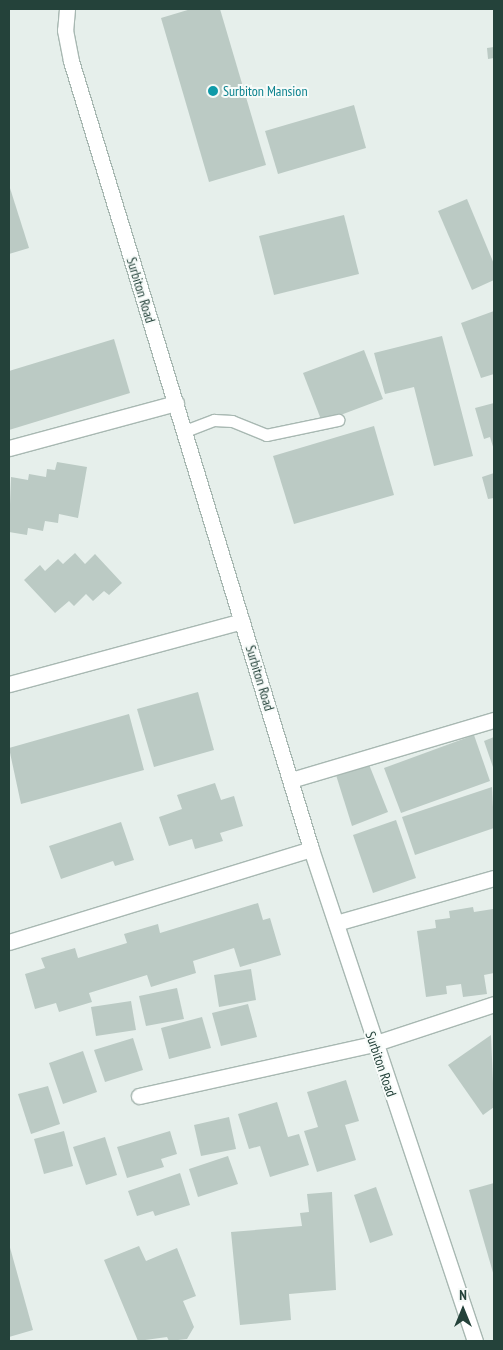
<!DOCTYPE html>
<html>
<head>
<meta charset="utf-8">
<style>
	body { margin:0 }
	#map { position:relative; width:503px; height:1350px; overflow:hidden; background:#e6efeb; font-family:"PT Sans Narrow",sans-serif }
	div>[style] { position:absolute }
	.building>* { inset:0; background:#bbcac4 }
	.roads { filter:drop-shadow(1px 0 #a8b8b2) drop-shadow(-1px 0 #a8b8b2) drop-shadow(0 1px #a8b8b2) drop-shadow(0 -1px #a8b8b2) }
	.service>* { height:11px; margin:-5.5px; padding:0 5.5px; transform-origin:5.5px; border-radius:5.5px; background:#fff }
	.minor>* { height:15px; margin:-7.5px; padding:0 7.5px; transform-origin:7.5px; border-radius:7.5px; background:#fff }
	.dots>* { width:14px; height:14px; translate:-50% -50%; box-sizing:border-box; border:2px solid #f7fbf9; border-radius:50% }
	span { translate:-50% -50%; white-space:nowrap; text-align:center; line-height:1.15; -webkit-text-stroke:4px #f7fbf9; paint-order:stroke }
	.culture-label { font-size:14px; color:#0d838f }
	.left { translate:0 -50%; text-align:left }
	.street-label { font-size:14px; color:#24423a }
	.frame { position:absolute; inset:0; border:10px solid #24423a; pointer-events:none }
	.north { position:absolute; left:438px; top:1285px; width:50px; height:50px; -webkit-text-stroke:4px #f7fbf9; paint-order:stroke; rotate:0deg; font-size:14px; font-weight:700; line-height:20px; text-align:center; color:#24423a }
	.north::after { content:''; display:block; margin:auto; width:18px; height:22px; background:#24423a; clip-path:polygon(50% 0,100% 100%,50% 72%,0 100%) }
</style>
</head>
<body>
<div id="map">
	<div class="building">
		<i style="clip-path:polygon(191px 9px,220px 9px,266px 165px,209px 182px,161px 18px)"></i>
		<i style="clip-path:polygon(494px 47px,494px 58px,488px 59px,487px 48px)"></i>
		<i style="clip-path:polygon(354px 105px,366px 148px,278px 174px,265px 131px)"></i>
		<i style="clip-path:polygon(9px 185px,29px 248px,9px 254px)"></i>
		<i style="clip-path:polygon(467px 199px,494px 264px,494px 280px,472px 290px,438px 211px)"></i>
		<i style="clip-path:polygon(344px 215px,359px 274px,274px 295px,259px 236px)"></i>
		<i style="clip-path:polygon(494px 311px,494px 374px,481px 378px,461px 323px)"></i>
		<i style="clip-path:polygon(442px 336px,473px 456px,434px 466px,414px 387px,385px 394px,374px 353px)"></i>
		<i style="clip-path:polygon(114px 339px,130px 393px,9px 430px,9px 371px)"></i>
		<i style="clip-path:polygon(364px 350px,383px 399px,322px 422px,303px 373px)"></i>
		<i style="clip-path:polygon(494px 403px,494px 450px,490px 437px,484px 439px,475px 408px)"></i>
		<i style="clip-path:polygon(374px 426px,394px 495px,294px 524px,273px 456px)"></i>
		<i style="clip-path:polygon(57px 462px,87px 467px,78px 518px,59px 514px,58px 523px,45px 521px,43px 531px,28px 528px,27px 535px,9px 532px,11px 477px,28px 480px,29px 474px,46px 477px,47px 469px,55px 470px)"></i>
		<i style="clip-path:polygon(494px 473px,494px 498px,488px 499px,482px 477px)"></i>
		<i style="clip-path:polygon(75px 553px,85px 564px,95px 554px,122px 583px,109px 595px,104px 591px,93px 601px,86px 594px,74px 606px,69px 601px,55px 613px,24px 580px,40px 565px,45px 571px,58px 559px,63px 564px)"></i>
		<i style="clip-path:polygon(198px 692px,214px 750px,154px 767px,137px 709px)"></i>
		<i style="clip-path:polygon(129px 714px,144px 770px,21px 804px,9px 748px)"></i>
		<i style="clip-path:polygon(474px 735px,490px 781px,401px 813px,384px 768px)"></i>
		<i style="clip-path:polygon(494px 737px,494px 770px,484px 741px)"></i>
		<i style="clip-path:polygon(368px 762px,388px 812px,352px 826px,336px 775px)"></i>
		<i style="clip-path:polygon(215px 783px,221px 800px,234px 796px,243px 826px,220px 833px,223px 841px,195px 849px,192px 839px,169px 846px,159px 817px,182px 809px,177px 795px)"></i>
		<i style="clip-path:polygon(492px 787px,494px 828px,415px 855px,402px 817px)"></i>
		<i style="clip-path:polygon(396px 820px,416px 878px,373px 893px,353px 835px)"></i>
		<i style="clip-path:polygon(121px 822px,134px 860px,115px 866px,113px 861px,61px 879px,49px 846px)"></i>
		<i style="clip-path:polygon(258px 903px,263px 920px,270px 918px,281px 955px,240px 967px,234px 948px,193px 961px,196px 973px,151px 987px,147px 975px,89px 993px,92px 1002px,59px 1012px,56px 1003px,35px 1009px,25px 974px,45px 968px,41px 958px,75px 948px,78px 958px,127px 943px,124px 934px,158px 924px,160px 933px)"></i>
		<i style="clip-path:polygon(473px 907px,474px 912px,493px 909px,494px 973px,484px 975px,487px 994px,463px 997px,461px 984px,446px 986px,447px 994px,426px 997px,417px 931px,436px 928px,435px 920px,450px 918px,449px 911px)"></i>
		<i style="clip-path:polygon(251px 969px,256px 1000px,219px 1007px,214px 975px)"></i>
		<i style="clip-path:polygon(177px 988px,184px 1019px,146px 1026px,139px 996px)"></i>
		<i style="clip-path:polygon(131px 1001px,136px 1030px,96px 1036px,91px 1007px)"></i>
		<i style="clip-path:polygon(248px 1004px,257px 1037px,221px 1046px,212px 1013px)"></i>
		<i style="clip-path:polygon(202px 1017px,211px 1048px,169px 1059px,161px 1028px)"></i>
		<i style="clip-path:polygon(491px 1035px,494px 1107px,483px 1115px,448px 1065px)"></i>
		<i style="clip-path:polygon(133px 1038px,143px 1070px,105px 1082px,94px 1050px)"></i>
		<i style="clip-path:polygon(83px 1051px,97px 1092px,63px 1104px,49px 1063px)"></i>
		<i style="clip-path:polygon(346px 1080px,359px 1121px,345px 1125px,356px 1160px,317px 1172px,304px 1131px,318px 1127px,307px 1092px)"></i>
		<i style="clip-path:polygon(48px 1086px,60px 1124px,31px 1134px,18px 1094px)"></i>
		<i style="clip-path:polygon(277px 1102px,288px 1137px,299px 1134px,309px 1165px,270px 1177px,260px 1146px,249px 1149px,238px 1114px)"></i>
		<i style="clip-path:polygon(229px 1117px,236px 1149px,201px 1156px,194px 1125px)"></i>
		<i style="clip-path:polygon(64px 1131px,73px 1166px,44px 1174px,34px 1139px)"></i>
		<i style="clip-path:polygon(170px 1131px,177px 1154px,161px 1159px,164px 1167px,127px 1178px,117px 1147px)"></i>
		<i style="clip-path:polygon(105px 1137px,117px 1175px,86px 1185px,73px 1147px)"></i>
		<i style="clip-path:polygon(228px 1156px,238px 1184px,198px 1197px,189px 1169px)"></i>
		<i style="clip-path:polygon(180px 1173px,190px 1205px,155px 1216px,153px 1211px,137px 1216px,128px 1191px)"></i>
		<i style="clip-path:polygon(494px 1183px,494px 1276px,469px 1190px)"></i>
		<i style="clip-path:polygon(376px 1187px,393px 1235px,370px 1243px,354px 1195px)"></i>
		<i style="clip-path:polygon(332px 1192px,336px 1290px,289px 1294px,291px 1320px,240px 1325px,231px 1232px,302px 1226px,300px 1213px,309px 1212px,307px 1194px)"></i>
		<i style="clip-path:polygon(9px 1244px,33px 1330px,9px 1337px)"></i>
		<i style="clip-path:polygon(139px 1246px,146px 1261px,177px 1248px,196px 1296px,183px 1301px,194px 1327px,187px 1339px,169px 1341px,167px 1337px,138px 1341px,104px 1260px)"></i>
	</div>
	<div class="roads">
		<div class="service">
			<i style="left:185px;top:431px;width:31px;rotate:-21deg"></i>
			<i style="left:214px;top:420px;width:18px;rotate:3deg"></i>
			<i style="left:232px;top:421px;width:37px;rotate:22deg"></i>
			<i style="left:266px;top:435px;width:74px;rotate:-11.8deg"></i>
		</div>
		<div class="minor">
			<i style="left:67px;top:9px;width:21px;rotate:95deg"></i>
			<i style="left:65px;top:30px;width:32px;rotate:79deg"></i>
			<i style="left:71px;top:61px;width:824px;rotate:73.06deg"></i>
			<i style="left:311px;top:849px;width:519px;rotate:71.57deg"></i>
			<i style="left:9px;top:448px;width:173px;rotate:-15.1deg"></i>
			<i style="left:9px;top:684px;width:241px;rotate:-15.1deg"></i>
			<i style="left:291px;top:780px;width:212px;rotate:-16.5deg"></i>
			<i style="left:336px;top:923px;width:164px;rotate:-15.9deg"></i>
			<i style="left:9px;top:942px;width:316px;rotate:-17.1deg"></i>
			<i style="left:139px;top:1096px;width:240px;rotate:-12.5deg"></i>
			<i style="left:373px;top:1044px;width:127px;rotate:-18.3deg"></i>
		</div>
	</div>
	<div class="dots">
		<i style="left:213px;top:91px;background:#0f9aa8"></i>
	</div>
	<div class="culture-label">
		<span class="left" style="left:223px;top:91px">Surbiton Mansion</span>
	</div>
	<div class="street-label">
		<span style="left:141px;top:290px;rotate:73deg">Surbiton Road</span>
		<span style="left:260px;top:678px;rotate:73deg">Surbiton Road</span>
		<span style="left:381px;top:1064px;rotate:71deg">Surbiton Road</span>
	</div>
	<div class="frame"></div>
	<div class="north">N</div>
</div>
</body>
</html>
